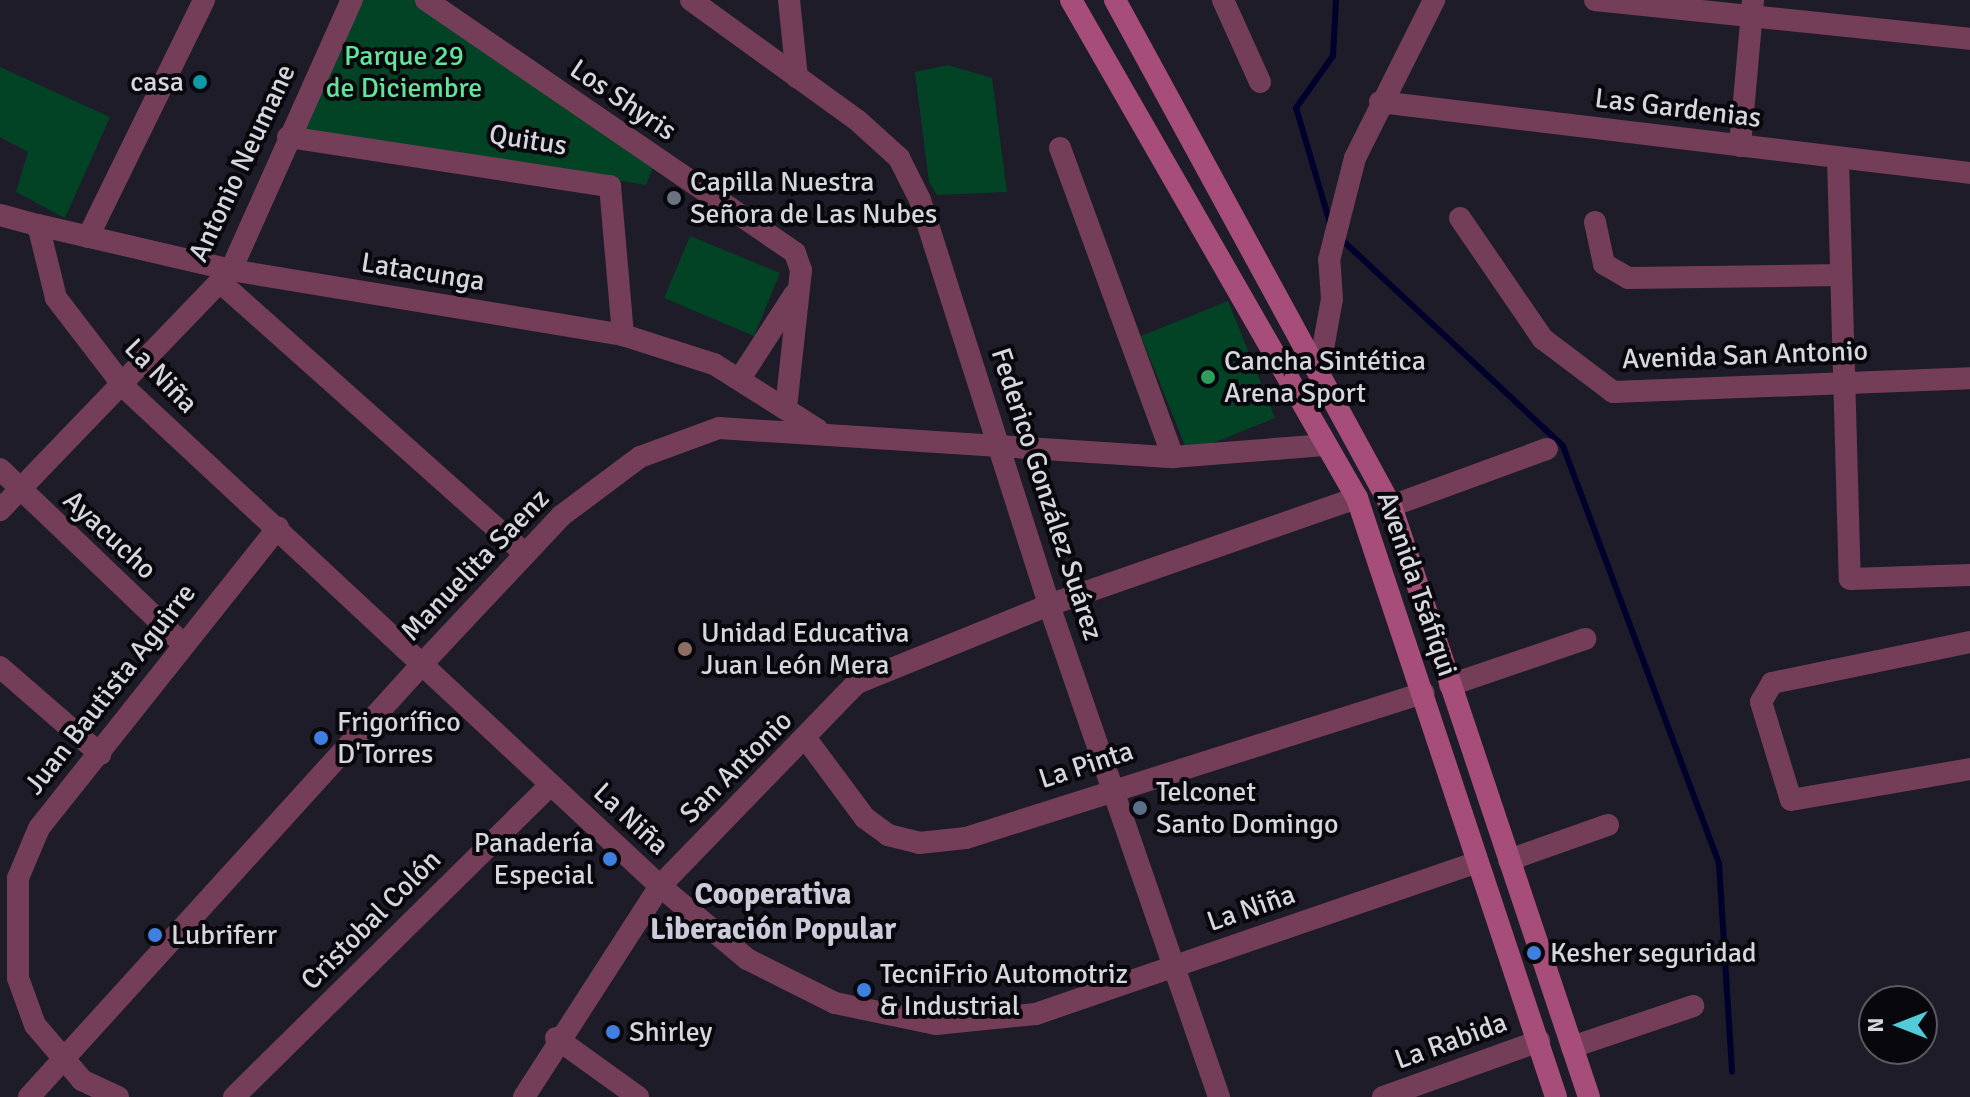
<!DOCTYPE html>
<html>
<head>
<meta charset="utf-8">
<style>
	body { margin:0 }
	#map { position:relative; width:1970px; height:1097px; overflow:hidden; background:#1d1c28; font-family:Signika,sans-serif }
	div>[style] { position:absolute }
	.green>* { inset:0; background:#034325 }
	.stream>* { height:6px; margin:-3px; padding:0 3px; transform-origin:3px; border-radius:3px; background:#00002c }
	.minor>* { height:22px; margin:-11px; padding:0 11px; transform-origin:11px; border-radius:11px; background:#753e58 }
	.tertiary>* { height:22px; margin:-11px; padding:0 11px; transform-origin:11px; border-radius:11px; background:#753e58 }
	.secondary>* { height:22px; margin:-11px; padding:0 11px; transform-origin:11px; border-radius:11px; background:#a64e79 }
	.dots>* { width:22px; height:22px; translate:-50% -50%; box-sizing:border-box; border:4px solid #08070c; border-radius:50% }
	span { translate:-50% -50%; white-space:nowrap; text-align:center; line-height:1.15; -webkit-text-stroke:8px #08070c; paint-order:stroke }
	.park-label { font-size:28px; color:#62e49a }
	.poi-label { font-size:28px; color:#d6d6de }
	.right { translate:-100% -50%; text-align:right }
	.left { translate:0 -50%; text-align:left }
	.street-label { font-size:28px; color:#d6d6de }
	.neighbourhood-label { font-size:30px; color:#cccbdc; font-weight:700 }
	.north { position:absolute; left:1858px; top:985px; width:80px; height:80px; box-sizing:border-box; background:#08070c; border:2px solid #5a5a60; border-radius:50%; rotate:270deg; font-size:22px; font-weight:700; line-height:32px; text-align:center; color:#d6d6de }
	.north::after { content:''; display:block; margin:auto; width:28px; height:36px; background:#52cbd9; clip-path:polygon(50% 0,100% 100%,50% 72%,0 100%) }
</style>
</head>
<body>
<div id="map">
	<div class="green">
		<i style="clip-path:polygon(352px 0,426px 0,657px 158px,646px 185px,293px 127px)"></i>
		<i style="clip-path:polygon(948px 65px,992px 78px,1007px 192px,937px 195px,929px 182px,915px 72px)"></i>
		<i style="clip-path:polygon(0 67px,110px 117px,65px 218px,16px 192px,28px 152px,0 137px)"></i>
		<i style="clip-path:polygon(690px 236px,780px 273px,754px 336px,664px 298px)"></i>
		<i style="clip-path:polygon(1228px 301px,1275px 418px,1188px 453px,1141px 336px)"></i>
	</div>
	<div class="stream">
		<i style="left:1332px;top:230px;width:127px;rotate:-106.4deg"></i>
		<i style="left:1296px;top:108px;width:64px;rotate:-54.6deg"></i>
		<i style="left:1333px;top:56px;width:56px;rotate:-86.9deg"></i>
		<i style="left:1340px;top:238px;width:305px;rotate:43deg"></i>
		<i style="left:1563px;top:446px;width:446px;rotate:69.5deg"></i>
		<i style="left:1719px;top:864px;width:208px;rotate:86.4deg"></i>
	</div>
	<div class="minor">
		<i style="left:426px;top:0;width:447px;rotate:34.4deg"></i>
		<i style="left:795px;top:253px;width:18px;rotate:71deg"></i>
		<i style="left:801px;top:270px;width:139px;rotate:96.2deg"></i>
		<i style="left:691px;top:0;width:205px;rotate:35.9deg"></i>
		<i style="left:857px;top:120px;width:57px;rotate:42.1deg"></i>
		<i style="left:899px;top:158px;width:47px;rotate:63.4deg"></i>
		<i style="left:920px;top:200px;width:425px;rotate:72.3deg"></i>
		<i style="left:1049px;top:605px;width:521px;rotate:70.94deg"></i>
		<i style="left:789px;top:0;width:78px;rotate:84.1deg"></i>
		<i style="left:1223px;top:0;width:90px;rotate:65.7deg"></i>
		<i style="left:1595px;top:0;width:377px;rotate:5.9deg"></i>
		<i style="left:1380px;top:102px;width:594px;rotate:6.86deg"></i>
		<i style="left:288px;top:137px;width:326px;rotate:8.7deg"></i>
		<i style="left:610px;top:186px;width:150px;rotate:85deg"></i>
		<i style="left:1740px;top:146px;width:147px;rotate:-84.9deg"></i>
		<i style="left:1060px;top:148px;width:329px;rotate:69.9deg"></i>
		<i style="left:1838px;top:158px;width:421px;rotate:88.4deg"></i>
		<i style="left:1850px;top:579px;width:120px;rotate:-1.9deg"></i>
		<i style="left:1460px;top:218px;width:147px;rotate:55.6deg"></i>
		<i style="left:1543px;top:339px;width:88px;rotate:37.1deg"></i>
		<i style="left:1613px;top:392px;width:357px;rotate:-2.2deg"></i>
		<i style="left:1595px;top:222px;width:43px;rotate:77.9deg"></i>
		<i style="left:1604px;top:264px;width:28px;rotate:30deg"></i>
		<i style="left:1628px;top:278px;width:213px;rotate:-0.8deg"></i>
		<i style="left:38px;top:225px;width:198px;rotate:13.1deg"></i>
		<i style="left:231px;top:270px;width:397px;rotate:9.4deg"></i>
		<i style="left:623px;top:335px;width:96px;rotate:17.7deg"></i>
		<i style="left:714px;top:364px;width:122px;rotate:32.3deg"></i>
		<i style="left:88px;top:237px;width:264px;rotate:-63.9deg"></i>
		<i style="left:220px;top:282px;width:409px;rotate:41.7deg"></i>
		<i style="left:1320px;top:365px;width:67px;rotate:-79.7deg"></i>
		<i style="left:1332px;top:299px;width:39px;rotate:-94deg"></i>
		<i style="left:1329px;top:260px;width:105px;rotate:-75.7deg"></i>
		<i style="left:1355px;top:158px;width:177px;rotate:-63.4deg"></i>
		<i style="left:741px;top:377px;width:98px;rotate:-57.1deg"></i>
		<i style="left:0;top:469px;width:252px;rotate:43.7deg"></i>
		<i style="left:1391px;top:506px;width:166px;rotate:-20.1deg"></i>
		<i style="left:0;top:510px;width:333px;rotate:-46.1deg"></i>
		<i style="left:231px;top:270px;width:296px;rotate:-65.9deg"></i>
		<i style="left:1970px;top:642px;width:202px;rotate:168.3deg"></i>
		<i style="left:1772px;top:683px;width:22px;rotate:120deg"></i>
		<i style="left:1761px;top:702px;width:102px;rotate:73deg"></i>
		<i style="left:1791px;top:800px;width:182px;rotate:-9.8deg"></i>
		<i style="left:425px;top:661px;width:199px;rotate:-46.8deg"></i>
		<i style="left:561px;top:516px;width:99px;rotate:-36.8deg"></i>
		<i style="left:640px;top:457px;width:84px;rotate:-20.2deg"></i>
		<i style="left:719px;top:428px;width:455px;rotate:3.7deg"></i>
		<i style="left:1173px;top:457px;width:151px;rotate:-4.5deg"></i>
		<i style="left:0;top:667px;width:133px;rotate:41deg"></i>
		<i style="left:1450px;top:685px;width:143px;rotate:-18.8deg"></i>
		<i style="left:807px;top:740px;width:97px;rotate:53.4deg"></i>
		<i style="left:865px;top:818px;width:29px;rotate:36deg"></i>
		<i style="left:888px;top:835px;width:32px;rotate:14deg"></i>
		<i style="left:919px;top:843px;width:47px;rotate:-6.1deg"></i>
		<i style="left:966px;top:838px;width:480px;rotate:-17.6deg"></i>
		<i style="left:1509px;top:860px;width:105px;rotate:-19.5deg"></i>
		<i style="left:556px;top:1038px;width:101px;rotate:35.7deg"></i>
		<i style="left:1572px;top:1047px;width:128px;rotate:-18.7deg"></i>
		<i style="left:118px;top:1097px;width:40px;rotate:-155deg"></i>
		<i style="left:82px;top:1080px;width:72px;rotate:-130.5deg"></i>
		<i style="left:35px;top:1025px;width:50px;rotate:-109.9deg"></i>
		<i style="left:18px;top:978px;width:100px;rotate:-90deg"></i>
		<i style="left:18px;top:878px;width:54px;rotate:-67.2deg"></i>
		<i style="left:39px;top:828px;width:384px;rotate:-51.5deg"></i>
		<i style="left:234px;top:1097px;width:444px;rotate:-44.6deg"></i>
		<i style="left:524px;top:1097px;width:251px;rotate:-57.2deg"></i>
		<i style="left:660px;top:886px;width:283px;rotate:-45.9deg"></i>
		<i style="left:857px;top:683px;width:207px;rotate:-22.1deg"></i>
		<i style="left:1049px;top:605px;width:326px;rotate:-19.2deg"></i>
		<i style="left:1383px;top:1097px;width:166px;rotate:-19.7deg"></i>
	</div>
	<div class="tertiary">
		<i style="left:0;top:215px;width:39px;rotate:15deg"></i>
		<i style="left:38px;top:225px;width:75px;rotate:76.1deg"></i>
		<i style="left:56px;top:298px;width:113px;rotate:52.5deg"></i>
		<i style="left:125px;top:388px;width:731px;rotate:42.95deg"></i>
		<i style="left:660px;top:886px;width:114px;rotate:40deg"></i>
		<i style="left:747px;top:959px;width:98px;rotate:26.6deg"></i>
		<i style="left:835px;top:1003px;width:103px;rotate:11.7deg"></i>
		<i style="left:936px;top:1024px;width:100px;rotate:-5.7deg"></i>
		<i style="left:1036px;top:1014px;width:466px;rotate:-19deg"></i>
		<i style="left:29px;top:1097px;width:589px;rotate:-47.75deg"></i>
	</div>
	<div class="secondary">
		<i style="left:1071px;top:0;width:574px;rotate:60.13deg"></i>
		<i style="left:1357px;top:498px;width:631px;rotate:71.62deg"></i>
		<i style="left:1115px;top:0;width:576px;rotate:61.39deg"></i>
		<i style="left:1391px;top:506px;width:623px;rotate:71.48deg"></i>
	</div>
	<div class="dots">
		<i style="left:200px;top:82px;background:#0f9aa8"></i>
		<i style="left:674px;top:198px;background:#6b7280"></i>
		<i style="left:1208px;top:377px;background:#2e9e5b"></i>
		<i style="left:685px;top:649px;background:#8d6e63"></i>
		<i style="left:321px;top:738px;background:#3f7fe0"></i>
		<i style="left:1140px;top:808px;background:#5c6f8a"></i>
		<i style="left:610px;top:859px;background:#3f7fe0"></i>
		<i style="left:155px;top:935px;background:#3f7fe0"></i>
		<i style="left:1534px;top:953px;background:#3f7fe0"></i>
		<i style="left:864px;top:990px;background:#3f7fe0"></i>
		<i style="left:613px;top:1032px;background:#3f7fe0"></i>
	</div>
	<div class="park-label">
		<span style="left:404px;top:72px">Parque 29<br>de Diciembre</span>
	</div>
	<div class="poi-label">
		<span class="right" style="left:184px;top:82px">casa</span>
		<span class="left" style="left:690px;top:198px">Capilla Nuestra<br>Señora de Las Nubes</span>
		<span class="left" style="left:1224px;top:377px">Cancha Sintética<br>Arena Sport</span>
		<span class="left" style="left:701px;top:649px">Unidad Educativa<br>Juan León Mera</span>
		<span class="left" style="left:337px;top:738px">Frigorífico<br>D'Torres</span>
		<span class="left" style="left:1156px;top:808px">Telconet<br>Santo Domingo</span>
		<span class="right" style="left:594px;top:859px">Panadería<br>Especial</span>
		<span class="left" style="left:171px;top:935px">Lubriferr</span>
		<span class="left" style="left:1550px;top:953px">Kesher seguridad</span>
		<span class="left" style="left:880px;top:990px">TecniFrio Automotriz<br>&amp; Industrial</span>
		<span class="left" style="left:629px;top:1032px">Shirley</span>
	</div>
	<div class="street-label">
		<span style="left:623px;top:100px;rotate:34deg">Los Shyris</span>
		<span style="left:1678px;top:108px;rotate:7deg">Las Gardenias</span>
		<span style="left:528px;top:140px;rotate:9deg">Quitus</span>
		<span style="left:242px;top:163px;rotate:-65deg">Antonio Neumane</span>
		<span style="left:423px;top:272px;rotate:9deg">Latacunga</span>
		<span style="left:1745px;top:355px;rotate:-2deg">Avenida San Antonio</span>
		<span style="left:161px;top:376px;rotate:46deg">La Niña</span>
		<span style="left:1047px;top:494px;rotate:72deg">Federico González Suárez</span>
		<span style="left:110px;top:535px;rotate:43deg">Ayacucho</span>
		<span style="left:475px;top:565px;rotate:-46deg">Manuelita Saenz</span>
		<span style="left:1417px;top:584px;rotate:71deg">Avenida Tsáfiqui</span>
		<span style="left:110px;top:689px;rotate:-52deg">Juan Bautista Aguirre</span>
		<span style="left:1086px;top:765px;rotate:-18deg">La Pinta</span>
		<span style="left:736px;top:767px;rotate:-45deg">San Antonio</span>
		<span style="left:631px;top:819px;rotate:43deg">La Niña</span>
		<span style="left:1251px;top:908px;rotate:-19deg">La Niña</span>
		<span style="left:371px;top:920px;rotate:-45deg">Cristobal Colón</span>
		<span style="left:1451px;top:1041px;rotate:-20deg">La Rabida</span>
	</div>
	<div class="neighbourhood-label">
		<span style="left:773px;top:912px">Cooperativa<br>Liberación Popular</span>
	</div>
	<div class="north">N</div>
</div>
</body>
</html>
